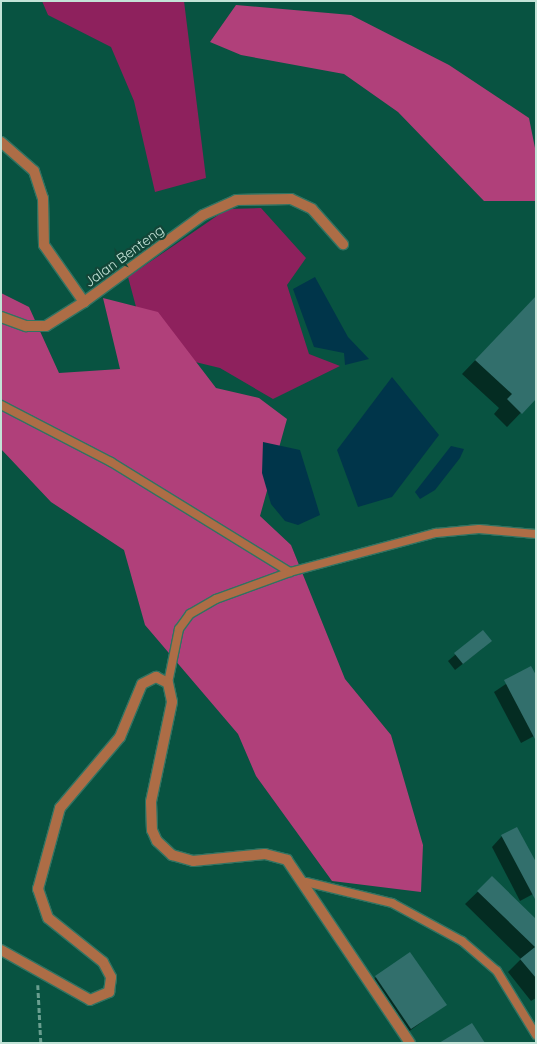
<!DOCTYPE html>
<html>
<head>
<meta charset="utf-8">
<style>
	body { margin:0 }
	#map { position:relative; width:537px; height:1044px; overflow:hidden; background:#085341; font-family:Quicksand,sans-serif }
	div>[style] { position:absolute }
	.green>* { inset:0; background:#8e215d }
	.forest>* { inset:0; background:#b0407a }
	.water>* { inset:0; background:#00354a }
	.shadow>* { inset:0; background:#0007 }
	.building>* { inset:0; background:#326f6c }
	.path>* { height:2.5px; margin-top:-1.25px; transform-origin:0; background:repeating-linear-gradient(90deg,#6a9f90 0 5px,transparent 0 7.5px) }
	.roads { filter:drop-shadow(1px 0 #317362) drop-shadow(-1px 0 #317362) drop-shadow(0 1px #317362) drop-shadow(0 -1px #317362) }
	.service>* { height:8px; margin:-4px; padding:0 4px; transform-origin:4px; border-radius:4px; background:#ad6d46 }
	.minor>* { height:10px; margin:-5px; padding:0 5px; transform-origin:5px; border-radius:5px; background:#ad6d46 }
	span { translate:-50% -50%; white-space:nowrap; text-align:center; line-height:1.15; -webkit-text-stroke:4.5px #124638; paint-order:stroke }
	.street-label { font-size:14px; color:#c3e3d7 }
	.frame { position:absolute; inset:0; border:2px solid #c3e3d7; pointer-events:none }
</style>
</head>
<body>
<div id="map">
	<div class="green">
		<i style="clip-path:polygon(42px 1px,184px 1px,206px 178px,155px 192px,134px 101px,111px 47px,48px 15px)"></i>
		<i style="clip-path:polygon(261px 208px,306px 258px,287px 285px,309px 354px,340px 366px,273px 399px,220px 368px,187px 360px,139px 318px,128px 277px,227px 209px)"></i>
	</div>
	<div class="forest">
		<i style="clip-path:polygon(236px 5px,351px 15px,449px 65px,529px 118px,536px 153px,536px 201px,484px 201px,398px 112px,344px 74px,241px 55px,210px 42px)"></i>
		<i style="clip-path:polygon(1px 293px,29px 307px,59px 373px,120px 369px,103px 298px,158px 312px,216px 388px,259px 398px,287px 419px,260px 516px,291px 545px,345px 679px,391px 735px,423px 845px,421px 892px,332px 881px,256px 776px,238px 734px,145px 625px,124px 550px,51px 502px,1px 449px)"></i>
	</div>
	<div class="water">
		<i style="clip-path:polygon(315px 277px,348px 337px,369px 359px,345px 365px,344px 353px,314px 347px,293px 289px)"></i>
		<i style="clip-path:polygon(392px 377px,439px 435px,392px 497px,358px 507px,337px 450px)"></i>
		<i style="clip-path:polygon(263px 442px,300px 450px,320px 515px,298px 525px,285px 521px,271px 504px,262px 473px)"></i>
		<i style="clip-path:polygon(451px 446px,464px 449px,460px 458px,435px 490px,420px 499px,415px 492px)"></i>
	</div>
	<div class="shadow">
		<i style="clip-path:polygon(536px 297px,536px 397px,507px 427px,494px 414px,499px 408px,462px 374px)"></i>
		<i style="clip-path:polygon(482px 632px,483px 648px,455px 670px,448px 661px)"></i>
		<i style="clip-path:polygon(530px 668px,536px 735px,521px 743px,494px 692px)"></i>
		<i style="clip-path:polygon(502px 836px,535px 893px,520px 901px,492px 847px)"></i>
		<i style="clip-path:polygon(492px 878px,536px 920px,536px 998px,531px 1001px,508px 972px,521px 959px,465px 904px)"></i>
		<i style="clip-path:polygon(376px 977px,445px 1005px,400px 1038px,366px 988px)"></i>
	</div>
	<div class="building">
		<i style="clip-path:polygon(536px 296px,536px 399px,522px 414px,507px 399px,512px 394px,475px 360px)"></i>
		<i style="clip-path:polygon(483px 630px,492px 641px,463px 664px,454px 653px)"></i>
		<i style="clip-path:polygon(531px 666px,536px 675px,536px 741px,504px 680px)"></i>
		<i style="clip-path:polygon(517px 827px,536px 862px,536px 901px,501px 835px)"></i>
		<i style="clip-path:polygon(492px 876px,536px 919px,536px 978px,520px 959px,535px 947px,477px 891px)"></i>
		<i style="clip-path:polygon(410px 952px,447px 1005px,411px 1029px,375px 976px)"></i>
		<i style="clip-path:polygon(472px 1023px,485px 1043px,439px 1043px)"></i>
	</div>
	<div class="path">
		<i style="left:38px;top:985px;width:58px;rotate:87deg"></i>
	</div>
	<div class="roads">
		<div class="service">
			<i style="left:1px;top:405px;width:124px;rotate:27.4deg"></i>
			<i style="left:111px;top:462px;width:210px;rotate:31.6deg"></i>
			<i style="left:168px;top:683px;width:55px;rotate:-78.5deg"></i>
			<i style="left:179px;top:629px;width:19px;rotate:-54deg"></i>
			<i style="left:190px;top:614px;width:30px;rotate:-30deg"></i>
			<i style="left:216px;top:599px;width:79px;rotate:-20deg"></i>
			<i style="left:290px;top:572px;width:151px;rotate:-15deg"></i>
			<i style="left:436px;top:533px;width:43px;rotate:-5.3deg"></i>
			<i style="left:479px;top:529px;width:57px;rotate:5deg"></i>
			<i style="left:306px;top:882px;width:89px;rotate:13.7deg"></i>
			<i style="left:392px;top:903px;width:80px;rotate:28.5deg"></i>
			<i style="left:462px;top:941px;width:46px;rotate:40.6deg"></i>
			<i style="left:497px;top:971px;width:75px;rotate:58.6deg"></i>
		</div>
		<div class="minor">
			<i style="left:1px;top:142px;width:44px;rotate:41.3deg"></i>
			<i style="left:34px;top:171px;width:28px;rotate:72deg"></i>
			<i style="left:43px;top:198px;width:47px;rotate:88.8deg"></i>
			<i style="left:44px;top:245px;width:70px;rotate:54.9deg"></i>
			<i style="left:84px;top:302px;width:147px;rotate:-36.2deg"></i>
			<i style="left:203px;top:215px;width:36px;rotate:-24deg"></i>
			<i style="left:236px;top:200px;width:55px;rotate:-1deg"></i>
			<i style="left:291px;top:199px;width:23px;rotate:25deg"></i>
			<i style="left:312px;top:209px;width:47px;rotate:48.5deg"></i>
			<i style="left:1px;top:317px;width:27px;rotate:20deg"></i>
			<i style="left:26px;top:326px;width:20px"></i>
			<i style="left:46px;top:326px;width:45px;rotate:-32.3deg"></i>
			<i style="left:1px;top:950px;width:102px;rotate:29.3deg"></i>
			<i style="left:90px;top:1000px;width:21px;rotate:-23deg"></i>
			<i style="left:109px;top:992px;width:15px;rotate:-82deg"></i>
			<i style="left:111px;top:977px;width:17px;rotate:-118deg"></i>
			<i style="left:103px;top:962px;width:70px;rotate:-141.3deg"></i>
			<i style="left:48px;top:918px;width:31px;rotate:-109deg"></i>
			<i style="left:38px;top:889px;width:84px;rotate:-74.8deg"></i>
			<i style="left:60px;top:808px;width:93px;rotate:-49.8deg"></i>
			<i style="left:120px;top:737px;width:57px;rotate:-67.5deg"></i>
			<i style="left:142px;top:684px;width:16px;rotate:-27deg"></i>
			<i style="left:156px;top:677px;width:13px;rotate:27deg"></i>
			<i style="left:168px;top:683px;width:19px;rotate:78deg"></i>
			<i style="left:172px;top:702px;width:102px;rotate:101.9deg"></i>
			<i style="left:151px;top:802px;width:28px;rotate:88deg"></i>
			<i style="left:152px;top:830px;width:12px;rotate:66deg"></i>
			<i style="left:157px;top:841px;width:21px;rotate:43deg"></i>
			<i style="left:172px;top:855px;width:22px;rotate:16deg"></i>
			<i style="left:193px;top:861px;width:72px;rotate:-5.6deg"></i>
			<i style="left:265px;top:854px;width:23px;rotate:15deg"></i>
			<i style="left:287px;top:860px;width:220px;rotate:56.1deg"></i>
		</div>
	</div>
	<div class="street-label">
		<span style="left:124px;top:256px;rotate:-36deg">Jalan Benteng</span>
	</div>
	<div class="frame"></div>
</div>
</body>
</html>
